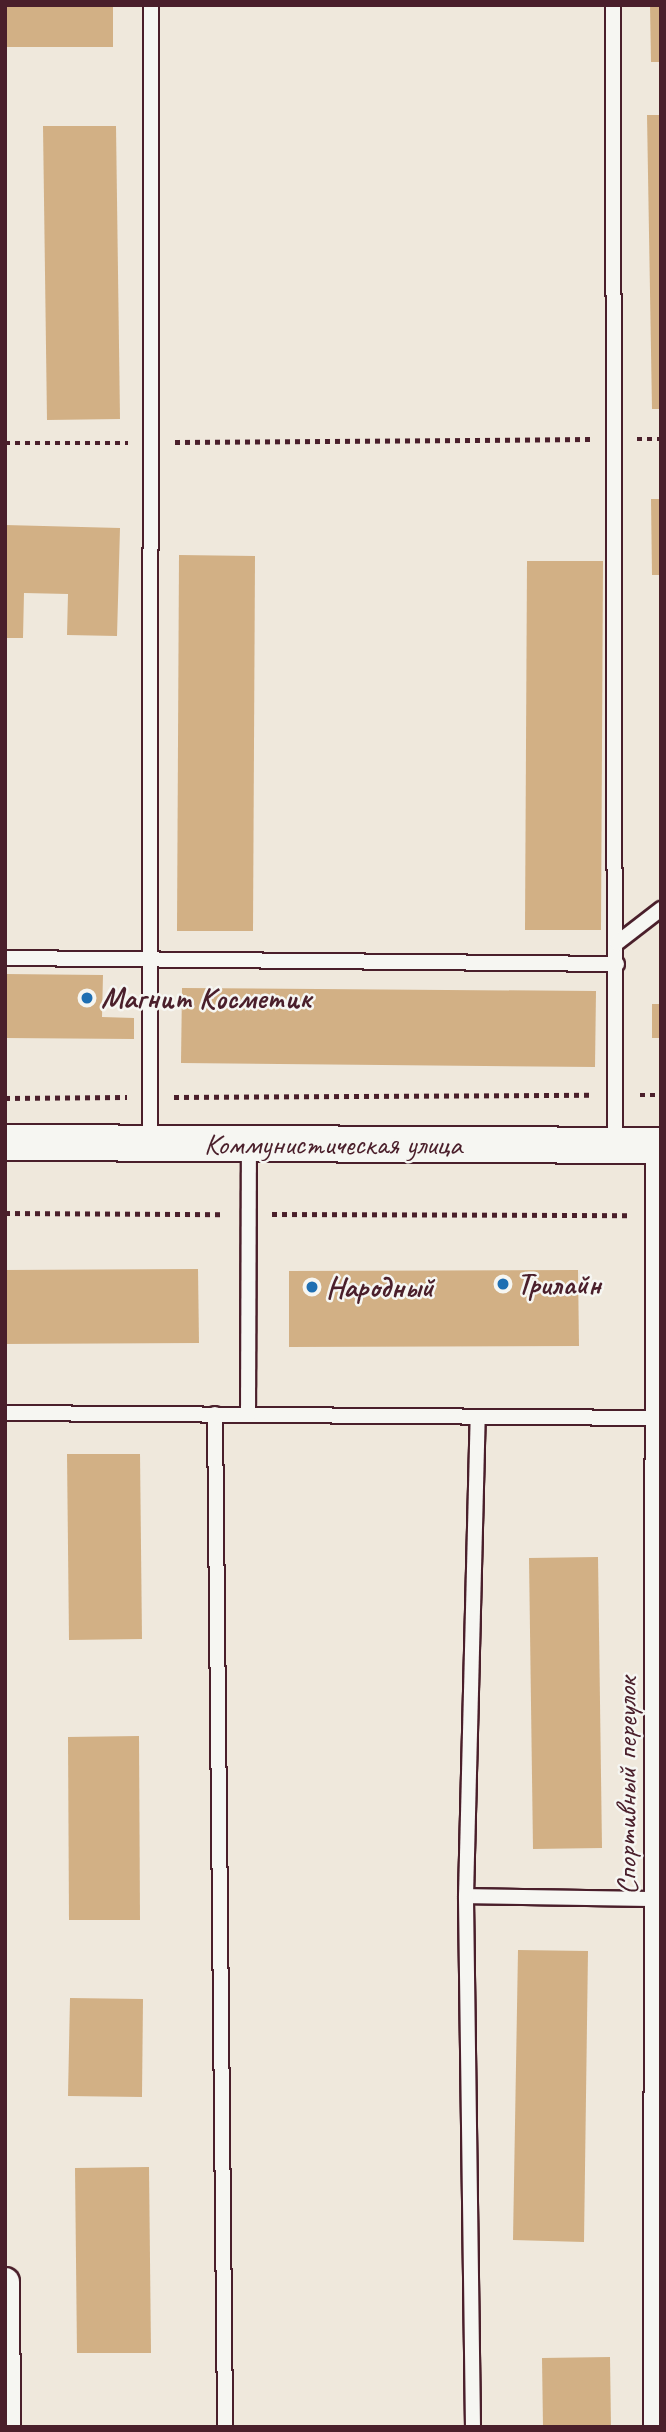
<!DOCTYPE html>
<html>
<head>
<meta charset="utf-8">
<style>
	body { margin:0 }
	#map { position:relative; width:666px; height:2432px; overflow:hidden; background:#efe8dc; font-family:Caveat,sans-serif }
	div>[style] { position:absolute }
	.building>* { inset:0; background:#d2b085 }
	.path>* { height:4.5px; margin-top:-2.25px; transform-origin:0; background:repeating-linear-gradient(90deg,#4a1f2b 0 5px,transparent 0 10px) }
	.roads { filter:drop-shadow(2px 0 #4a1f2b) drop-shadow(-2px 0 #4a1f2b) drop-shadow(0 2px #4a1f2b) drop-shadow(0 -2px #4a1f2b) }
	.service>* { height:14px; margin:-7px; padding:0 7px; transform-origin:7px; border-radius:7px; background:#f6f6f2 }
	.minor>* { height:28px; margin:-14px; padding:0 14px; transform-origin:14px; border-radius:14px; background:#f6f6f2 }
	.tertiary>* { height:35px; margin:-17.5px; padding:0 17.5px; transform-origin:17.5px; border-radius:17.5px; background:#f6f6f2 }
	.dots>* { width:19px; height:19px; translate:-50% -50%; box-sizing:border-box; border:4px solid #f6f6f2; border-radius:50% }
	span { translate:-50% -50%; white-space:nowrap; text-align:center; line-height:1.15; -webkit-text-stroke:5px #f6f6f2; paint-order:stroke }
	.poi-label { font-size:30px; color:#4a1f2b; font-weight:700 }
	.left { translate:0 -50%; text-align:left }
	.street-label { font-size:30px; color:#4a1f2b }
	.frame { position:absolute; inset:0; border:7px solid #4a1f2b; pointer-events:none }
</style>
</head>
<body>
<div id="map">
	<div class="building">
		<i style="clip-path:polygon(5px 5px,113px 5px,113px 47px,5px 47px)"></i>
		<i style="clip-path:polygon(650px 5px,661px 5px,661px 62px,651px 62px)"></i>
		<i style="clip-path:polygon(647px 115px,661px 115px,661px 409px,652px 409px)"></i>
		<i style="clip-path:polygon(43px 126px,116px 126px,120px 419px,47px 420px)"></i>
		<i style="clip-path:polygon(651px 499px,661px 499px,661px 575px,652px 575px)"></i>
		<i style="clip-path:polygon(5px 525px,120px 528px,117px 636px,67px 635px,68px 594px,24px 593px,23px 638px,5px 638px)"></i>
		<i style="clip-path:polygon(179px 555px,255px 556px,253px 931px,177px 931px)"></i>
		<i style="clip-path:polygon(527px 561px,603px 561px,601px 930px,525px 930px)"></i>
		<i style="clip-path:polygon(5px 974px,103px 975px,102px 1017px,134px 1018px,134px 1039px,5px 1038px)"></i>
		<i style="clip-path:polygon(182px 988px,596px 991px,595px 1067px,181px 1063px)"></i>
		<i style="clip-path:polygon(652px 1004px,661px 1004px,661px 1038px,652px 1038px)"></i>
		<i style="clip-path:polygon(198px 1269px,199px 1343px,5px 1344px,5px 1270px)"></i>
		<i style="clip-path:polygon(578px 1270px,579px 1346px,289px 1347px,289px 1271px)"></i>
		<i style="clip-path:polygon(67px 1454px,140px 1454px,142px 1639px,69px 1640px)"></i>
		<i style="clip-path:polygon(598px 1557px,602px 1848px,533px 1849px,529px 1558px)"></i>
		<i style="clip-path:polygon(139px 1736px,140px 1920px,69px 1920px,68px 1737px)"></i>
		<i style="clip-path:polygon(518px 1950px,588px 1951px,584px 2242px,513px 2240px)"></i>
		<i style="clip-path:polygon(70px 1998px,143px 1999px,142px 2097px,68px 2096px)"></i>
		<i style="clip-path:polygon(149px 2167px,151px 2353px,77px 2353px,75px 2168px)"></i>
		<i style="clip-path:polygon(610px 2357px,611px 2427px,543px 2427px,542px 2358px)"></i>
	</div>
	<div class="path">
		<i style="left:637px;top:439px;width:24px"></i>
		<i style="left:175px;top:442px;width:415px;rotate:-0.4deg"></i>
		<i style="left:5px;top:443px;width:123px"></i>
		<i style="left:640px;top:1095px;width:21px"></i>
		<i style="left:174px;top:1097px;width:418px;rotate:-0.3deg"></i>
		<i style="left:5px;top:1098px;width:122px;rotate:-0.5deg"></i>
		<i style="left:5px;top:1213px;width:220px;rotate:0.3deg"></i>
		<i style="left:272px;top:1214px;width:359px;rotate:0.2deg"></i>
	</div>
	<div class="roads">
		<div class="service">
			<i style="left:613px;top:5px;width:1139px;rotate:89.9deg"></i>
			<i style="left:617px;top:943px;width:56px;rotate:-37.7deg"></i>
			<i style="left:5px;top:958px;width:612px;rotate:0.56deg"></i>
			<i style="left:150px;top:1142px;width:1137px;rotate:-89.95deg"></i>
			<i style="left:5px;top:1413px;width:655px;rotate:0.44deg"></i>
			<i style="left:215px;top:1414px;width:1013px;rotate:89.43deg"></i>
			<i style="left:248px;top:1415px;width:272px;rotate:-89.8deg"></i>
			<i style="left:466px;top:1896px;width:193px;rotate:0.9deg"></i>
			<i style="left:473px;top:2427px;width:531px;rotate:-90.76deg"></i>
			<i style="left:466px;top:1896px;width:477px;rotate:-88.6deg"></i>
		</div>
		<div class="minor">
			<i style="left:5px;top:2282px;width:145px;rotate:89.6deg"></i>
			<i style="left:658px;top:2427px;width:1282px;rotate:-89.91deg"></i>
		</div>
		<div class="tertiary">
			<i style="left:5px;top:1142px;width:656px;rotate:0.26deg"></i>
		</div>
	</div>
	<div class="dots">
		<i style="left:87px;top:998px;background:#1f6fb2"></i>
		<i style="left:503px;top:1284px;background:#1f6fb2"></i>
		<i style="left:312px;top:1287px;background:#1f6fb2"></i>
	</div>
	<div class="poi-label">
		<span class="left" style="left:101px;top:998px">Магнит Косметик</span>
		<span class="left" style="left:517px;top:1284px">Трилайн</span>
		<span class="left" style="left:326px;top:1287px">Народный</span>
	</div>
	<div class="street-label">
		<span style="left:333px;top:1144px">Коммунистическая улица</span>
		<span style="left:626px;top:1786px;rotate:-90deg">Спортивный переулок</span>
	</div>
	<div class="frame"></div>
</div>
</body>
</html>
